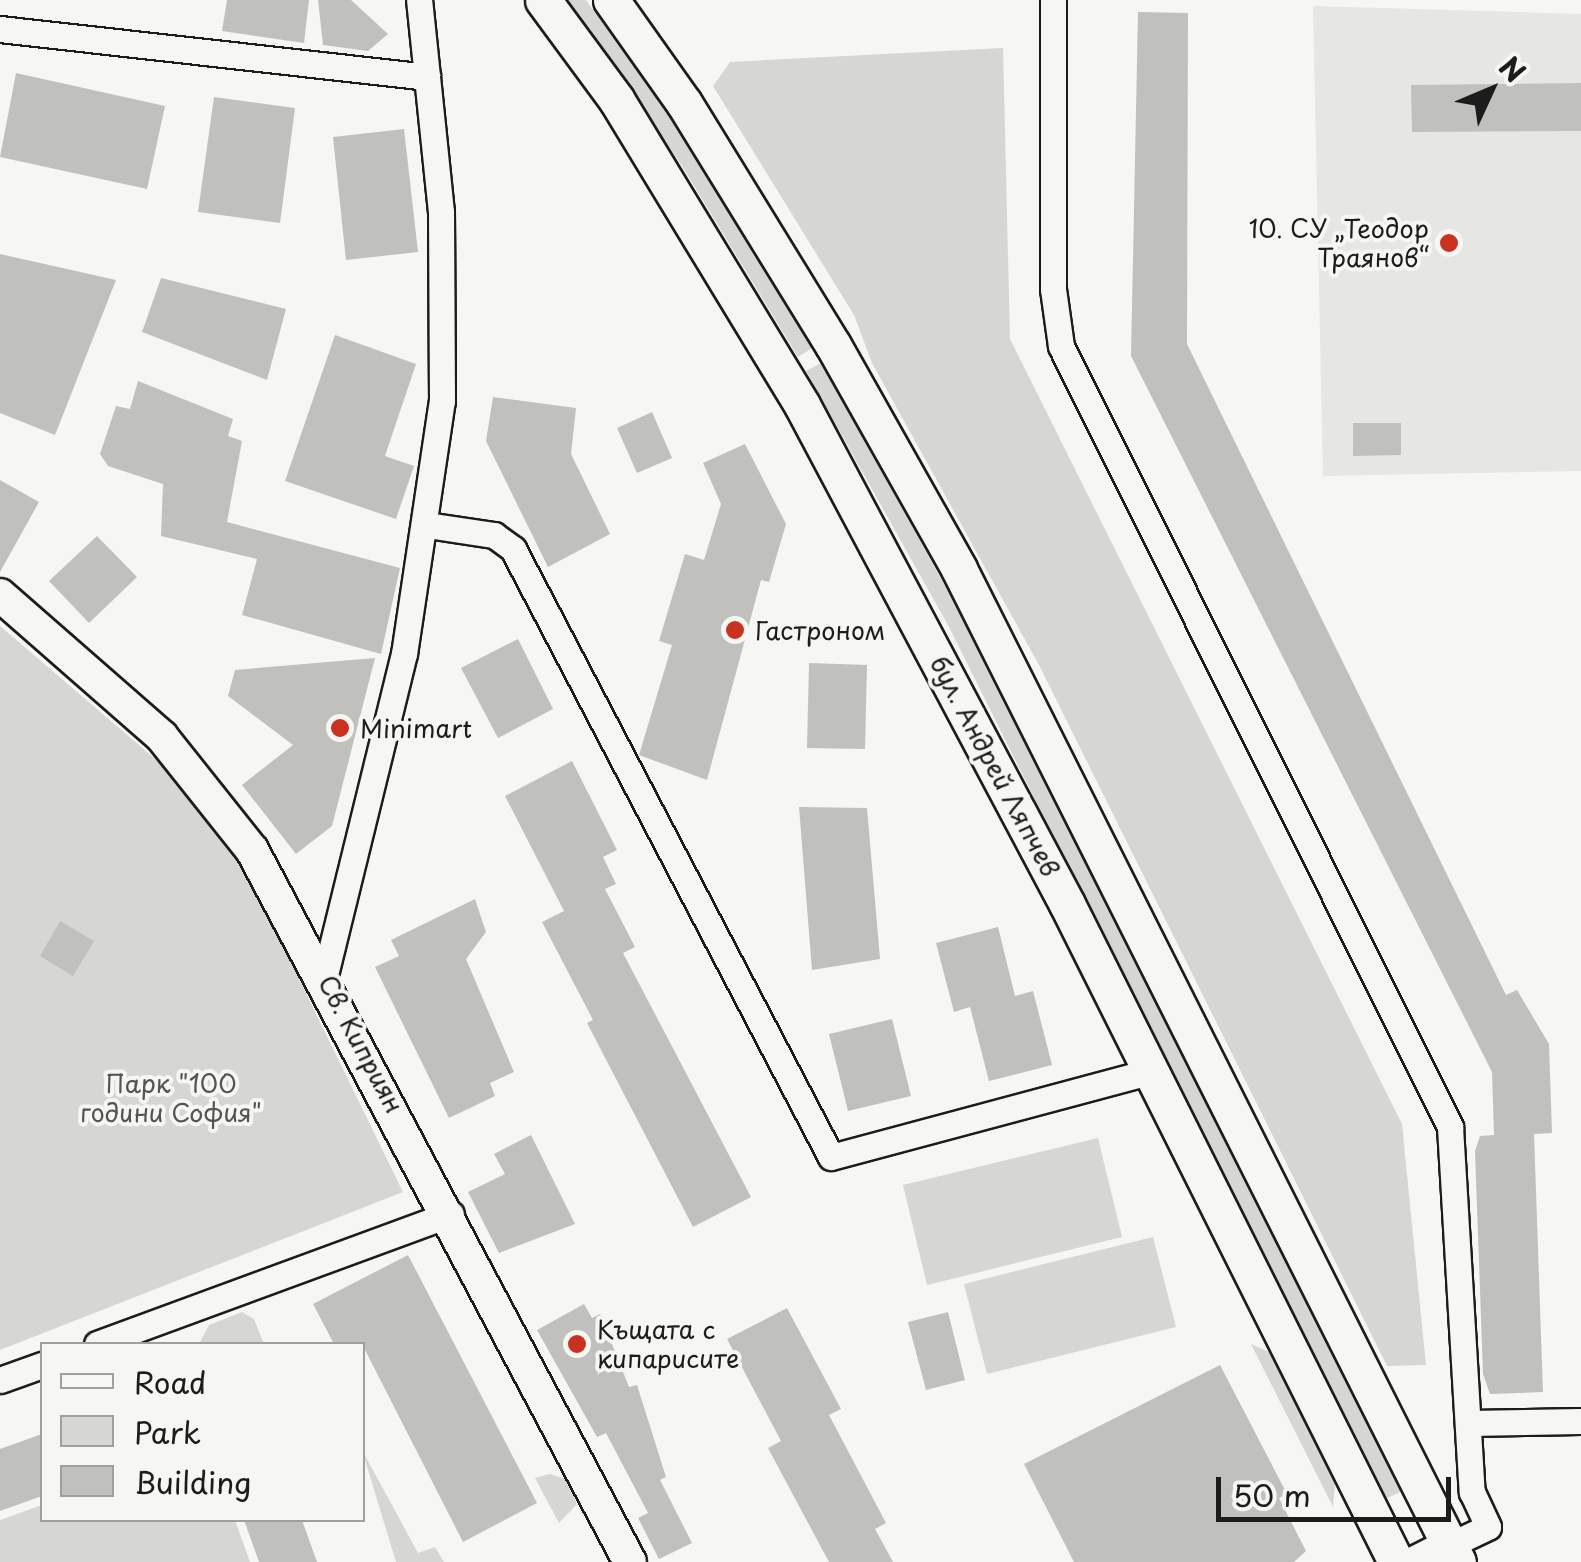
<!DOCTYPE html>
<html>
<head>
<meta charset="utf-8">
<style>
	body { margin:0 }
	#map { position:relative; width:1581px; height:1562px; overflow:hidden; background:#f6f6f2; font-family:"Playpen Sans",sans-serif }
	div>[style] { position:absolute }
	.built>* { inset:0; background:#e6e6e2 }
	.green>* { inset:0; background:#d6d6d2 }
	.building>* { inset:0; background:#c0c0bd }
	.roads { filter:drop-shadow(2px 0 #1c1c1c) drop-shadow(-2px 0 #1c1c1c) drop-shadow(0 2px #1c1c1c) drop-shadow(0 -2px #1c1c1c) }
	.minor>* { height:25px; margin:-12.5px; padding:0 12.5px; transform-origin:12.5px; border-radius:12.5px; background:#f6f6f2 }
	.tertiary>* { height:32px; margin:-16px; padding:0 16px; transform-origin:16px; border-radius:16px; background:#f6f6f2 }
	.secondary>* { height:35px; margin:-17.5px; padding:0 17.5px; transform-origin:17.5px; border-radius:17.5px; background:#f6f6f2 }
	.dots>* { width:28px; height:28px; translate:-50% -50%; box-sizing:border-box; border:5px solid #f6f6f2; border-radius:50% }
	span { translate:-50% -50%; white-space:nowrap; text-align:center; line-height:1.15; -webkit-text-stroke:8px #f6f6f2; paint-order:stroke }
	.poi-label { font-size:25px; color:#1c1c1c }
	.right { translate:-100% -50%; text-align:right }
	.left { translate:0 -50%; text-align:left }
	.street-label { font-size:25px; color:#1c1c1c }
	.park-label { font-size:25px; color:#545453 }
	.legend { position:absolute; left:40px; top:1342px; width:325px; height:180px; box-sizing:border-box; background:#f6f6f2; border:2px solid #9f9f9c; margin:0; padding:12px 18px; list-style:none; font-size:30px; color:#1c1c1c }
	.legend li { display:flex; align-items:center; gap:20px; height:50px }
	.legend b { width:50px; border:2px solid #9f9f9c }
	.north { position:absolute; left:1441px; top:40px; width:100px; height:100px; -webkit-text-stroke:8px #f6f6f2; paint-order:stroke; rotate:46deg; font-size:28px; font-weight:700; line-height:40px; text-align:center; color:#1c1c1c }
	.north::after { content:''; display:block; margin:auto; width:35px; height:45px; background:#1c1c1c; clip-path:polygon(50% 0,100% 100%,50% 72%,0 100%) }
	.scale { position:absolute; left:1216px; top:1477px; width:235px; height:45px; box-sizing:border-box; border:5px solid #1c1c1c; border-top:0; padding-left:12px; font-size:30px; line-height:35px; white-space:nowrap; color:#1c1c1c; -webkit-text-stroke:8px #f6f6f2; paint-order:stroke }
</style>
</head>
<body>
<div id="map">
	<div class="built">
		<i style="clip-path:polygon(1313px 6px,1581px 14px,1581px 471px,1323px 476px)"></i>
	</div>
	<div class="green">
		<i style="clip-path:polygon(567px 0,586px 0,685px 138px,812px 348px,798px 357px,682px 166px)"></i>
		<i style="clip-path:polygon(1003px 48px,1010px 339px,1402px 1124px,1426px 1365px,1387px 1366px,1039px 665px,872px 363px,854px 315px,713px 86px,730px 62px)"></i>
		<i style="clip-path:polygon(821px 363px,964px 620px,1402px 1491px,1384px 1500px,949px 627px,806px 371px)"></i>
		<i style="clip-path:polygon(0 626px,175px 776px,241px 860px,403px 1192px,0 1350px)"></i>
		<i style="clip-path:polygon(1098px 1138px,1122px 1237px,927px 1285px,903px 1185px)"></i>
		<i style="clip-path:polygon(1153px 1237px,1176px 1327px,987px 1374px,964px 1284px)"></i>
		<i style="clip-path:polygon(242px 1312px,254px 1319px,264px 1344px,199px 1344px,209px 1325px)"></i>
		<i style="clip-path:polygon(1251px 1344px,1269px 1352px,1335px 1482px,1333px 1507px)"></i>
		<i style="clip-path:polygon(362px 1450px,418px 1553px,435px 1547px,444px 1562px,396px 1562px)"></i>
		<i style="clip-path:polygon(550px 1474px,565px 1479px,577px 1504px,559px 1523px,535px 1478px)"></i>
		<i style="clip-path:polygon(42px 1505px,42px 1520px,235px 1520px,250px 1562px,0 1562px,0 1520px)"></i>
	</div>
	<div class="building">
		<i style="clip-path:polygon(227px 0,309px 0,304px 43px,222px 31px)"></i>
		<i style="clip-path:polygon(318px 0,351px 0,388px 34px,368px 51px,323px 45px)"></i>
		<i style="clip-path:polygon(1138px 12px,1188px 13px,1187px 344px,1506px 995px,1517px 990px,1549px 1044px,1552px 1133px,1534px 1134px,1543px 1392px,1490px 1394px,1483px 1374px,1475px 1151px,1480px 1136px,1494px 1135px,1492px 1072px,1131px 356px)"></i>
		<i style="clip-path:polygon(16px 73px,165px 106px,147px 189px,0 157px)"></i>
		<i style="clip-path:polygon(1581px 83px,1581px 131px,1412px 132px,1411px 85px)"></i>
		<i style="clip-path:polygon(214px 97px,295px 108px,280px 223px,198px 212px)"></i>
		<i style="clip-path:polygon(404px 129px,418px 252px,346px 260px,333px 137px)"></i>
		<i style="clip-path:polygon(0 254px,116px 280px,55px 435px,0 413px)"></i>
		<i style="clip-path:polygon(161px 278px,286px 309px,267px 380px,142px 332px)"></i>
		<i style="clip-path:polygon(335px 335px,416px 364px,385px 456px,414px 466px,396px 519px,285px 481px)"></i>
		<i style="clip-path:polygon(138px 381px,233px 419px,228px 436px,242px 441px,227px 522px,400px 568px,381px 654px,242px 615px,257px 559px,161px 536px,163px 484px,108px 466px,100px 454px,116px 406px,130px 409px)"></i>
		<i style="clip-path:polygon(493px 397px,576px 408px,571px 454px,610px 534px,548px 567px,486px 441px)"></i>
		<i style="clip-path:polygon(652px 412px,672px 458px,637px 473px,617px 428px)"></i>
		<i style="clip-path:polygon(1353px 423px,1401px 423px,1401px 455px,1353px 456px)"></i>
		<i style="clip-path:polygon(745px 444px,786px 524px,769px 582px,761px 580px,707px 780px,639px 755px,672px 645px,659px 641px,685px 554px,704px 560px,721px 504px,703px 463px)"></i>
		<i style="clip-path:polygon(0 480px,39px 502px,0 572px)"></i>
		<i style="clip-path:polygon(97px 536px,137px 577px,89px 623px,49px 581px)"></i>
		<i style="clip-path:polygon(518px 639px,553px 709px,498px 738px,461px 668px)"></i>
		<i style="clip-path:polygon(375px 658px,332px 826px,296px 854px,242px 785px,293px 745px,228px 696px,235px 670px)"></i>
		<i style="clip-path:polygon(809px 663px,867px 665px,865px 749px,807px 748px)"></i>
		<i style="clip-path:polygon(572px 761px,617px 850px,603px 857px,616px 884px,605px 889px,635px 947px,623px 953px,751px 1197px,693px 1227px,587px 1023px,593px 1020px,542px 922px,564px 911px,505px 796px)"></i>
		<i style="clip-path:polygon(799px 807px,867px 808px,880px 959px,812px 970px)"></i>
		<i style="clip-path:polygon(475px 899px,486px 932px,466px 959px,514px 1072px,490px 1083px,495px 1096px,449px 1118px,375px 967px,399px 956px,391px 940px)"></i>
		<i style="clip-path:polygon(60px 921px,94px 941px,73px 976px,40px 956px)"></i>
		<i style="clip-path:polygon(998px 927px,1015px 996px,1033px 991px,1052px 1065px,989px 1081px,970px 1007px,954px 1012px,936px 943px)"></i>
		<i style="clip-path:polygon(892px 1019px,911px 1096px,848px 1111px,829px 1034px)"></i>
		<i style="clip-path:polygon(531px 1135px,575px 1224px,499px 1253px,468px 1192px,505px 1174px,494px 1154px)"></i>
		<i style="clip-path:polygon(408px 1255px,537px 1503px,463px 1542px,362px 1344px,334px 1344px,313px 1304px)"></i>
		<i style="clip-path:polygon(584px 1304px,592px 1318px,600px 1314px,629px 1387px,637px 1385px,666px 1477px,660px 1480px,692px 1543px,659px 1559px,638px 1518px,648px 1513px,606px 1433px,597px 1437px,537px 1330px)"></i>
		<i style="clip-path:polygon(787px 1308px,841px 1409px,829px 1415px,886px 1523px,875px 1529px,893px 1562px,829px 1562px,768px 1448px,781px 1441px,727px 1339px)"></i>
		<i style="clip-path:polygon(948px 1312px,965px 1380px,926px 1390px,908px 1322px)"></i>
		<i style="clip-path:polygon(1220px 1365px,1287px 1494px,1279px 1498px,1306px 1551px,1294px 1562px,1074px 1562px,1024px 1464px)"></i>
		<i style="clip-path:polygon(42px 1434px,42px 1496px,0 1511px,0 1449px)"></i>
		<i style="clip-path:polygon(244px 1520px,302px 1520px,317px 1562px,259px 1562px)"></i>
	</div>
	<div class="roads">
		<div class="minor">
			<i style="left:1053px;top:0;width:289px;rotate:90deg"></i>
			<i style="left:1053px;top:289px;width:58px;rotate:82deg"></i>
			<i style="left:1061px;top:346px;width:873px;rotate:63.52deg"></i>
			<i style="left:1450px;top:1127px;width:366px;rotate:86.6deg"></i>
			<i style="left:1472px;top:1492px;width:38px;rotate:65deg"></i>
			<i style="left:1488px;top:1527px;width:42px;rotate:154.7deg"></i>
			<i style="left:0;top:29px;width:430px;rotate:6.4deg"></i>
			<i style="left:427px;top:525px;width:68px;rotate:8.5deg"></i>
			<i style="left:494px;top:535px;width:24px;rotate:36deg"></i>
			<i style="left:513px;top:549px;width:686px;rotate:62.39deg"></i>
			<i style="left:831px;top:1157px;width:332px;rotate:-15deg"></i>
			<i style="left:325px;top:975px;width:331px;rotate:-76.2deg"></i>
			<i style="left:404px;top:654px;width:256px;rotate:-81.5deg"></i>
			<i style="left:442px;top:401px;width:189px;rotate:-90.3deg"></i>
			<i style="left:441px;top:212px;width:213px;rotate:-95.9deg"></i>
			<i style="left:97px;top:1344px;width:377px;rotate:-20.2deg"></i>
			<i style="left:0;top:1380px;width:45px;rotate:-19.7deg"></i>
			<i style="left:1468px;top:1423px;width:113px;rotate:-1deg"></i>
		</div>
		<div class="tertiary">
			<i style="left:0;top:595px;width:215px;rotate:41.2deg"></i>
			<i style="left:162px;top:737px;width:144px;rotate:51.5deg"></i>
			<i style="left:252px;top:850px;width:806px;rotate:62.04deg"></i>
			<i style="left:1416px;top:1562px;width:38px;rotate:-27deg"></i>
		</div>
		<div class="secondary">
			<i style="left:543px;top:0;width:123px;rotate:53.6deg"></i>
			<i style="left:616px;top:99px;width:358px;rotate:58.7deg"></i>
			<i style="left:802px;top:405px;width:565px;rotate:62.03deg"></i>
			<i style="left:1067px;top:904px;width:736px;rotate:63.43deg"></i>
			<i style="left:611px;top:0;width:126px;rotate:54.7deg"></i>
			<i style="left:684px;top:103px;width:284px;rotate:58.4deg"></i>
			<i style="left:833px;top:345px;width:257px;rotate:60.6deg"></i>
			<i style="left:959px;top:569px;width:1111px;rotate:63.32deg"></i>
		</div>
	</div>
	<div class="dots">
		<i style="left:1449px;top:243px;background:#c8321e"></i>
		<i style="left:735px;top:630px;background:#c8321e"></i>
		<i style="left:340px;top:728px;background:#c8321e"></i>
		<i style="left:577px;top:1344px;background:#c8321e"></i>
	</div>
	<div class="poi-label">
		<span class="right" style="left:1429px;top:243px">10. СУ „Теодор<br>Траянов“</span>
		<span class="left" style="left:755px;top:630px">Гастроном</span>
		<span class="left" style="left:360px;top:728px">Minimart</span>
		<span class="left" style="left:597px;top:1344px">Къщата с<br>кипарисите</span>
	</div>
	<div class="street-label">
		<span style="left:995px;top:766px;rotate:62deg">бул. Андрей Ляпчев</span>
		<span style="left:361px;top:1044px;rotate:62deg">Св. Киприян</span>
	</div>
	<div class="park-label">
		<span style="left:171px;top:1098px">Парк "100<br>години София"</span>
	</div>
	<ul class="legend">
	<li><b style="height:12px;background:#f6f6f2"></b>Road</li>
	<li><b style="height:28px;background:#d6d6d2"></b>Park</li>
	<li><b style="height:28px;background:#c0c0bd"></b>Building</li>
	</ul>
	<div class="north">N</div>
	<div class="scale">50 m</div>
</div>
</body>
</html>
